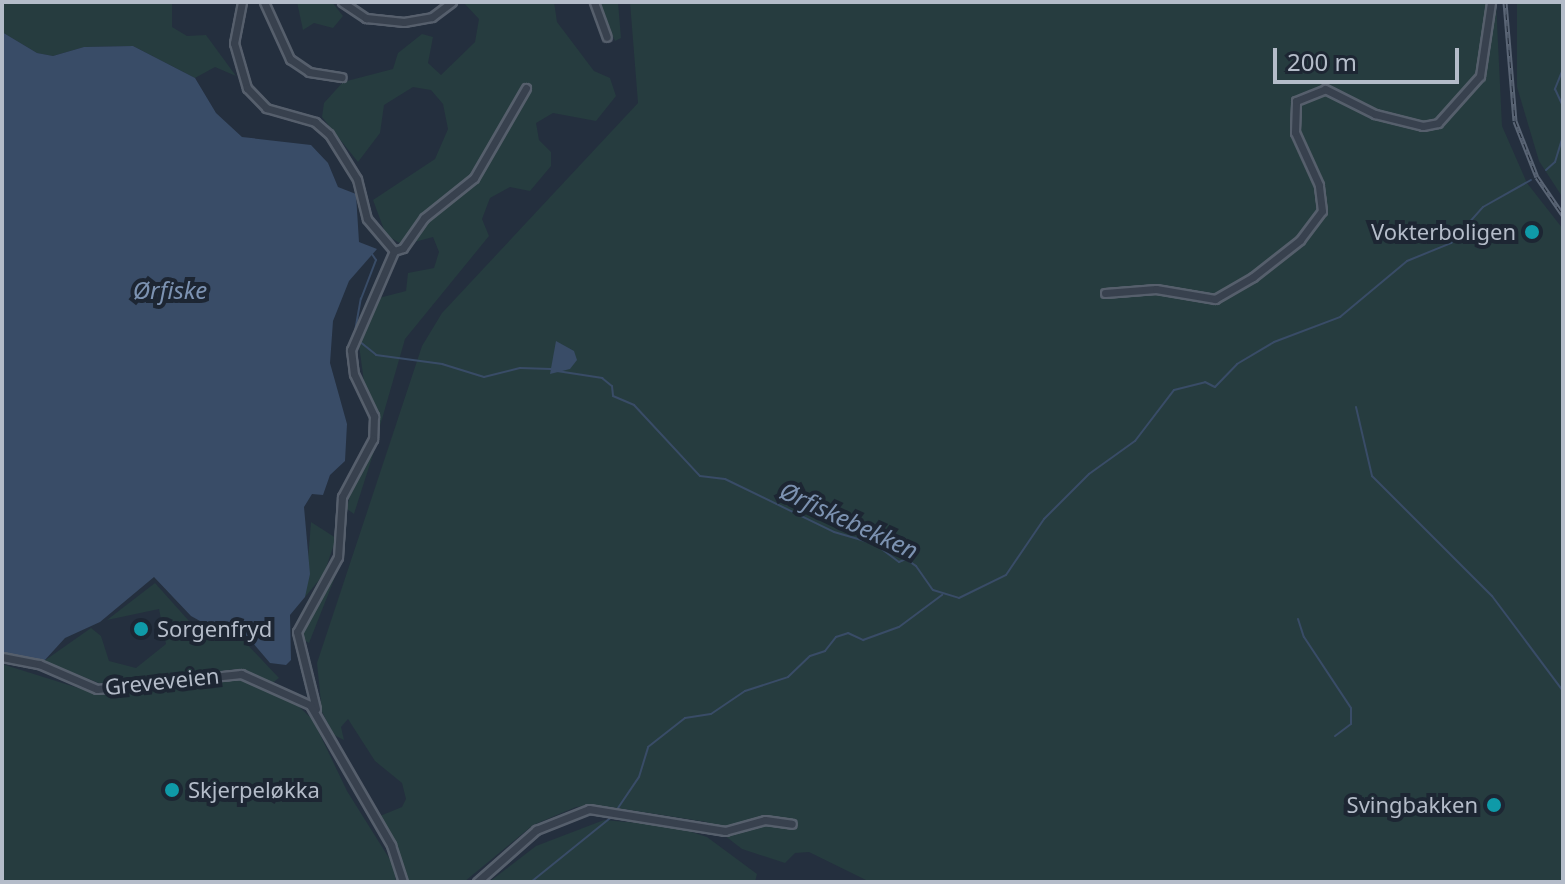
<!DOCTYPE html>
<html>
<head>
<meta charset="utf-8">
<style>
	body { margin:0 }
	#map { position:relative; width:1565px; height:884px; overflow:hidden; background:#242f3e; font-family:"Noto Sans",sans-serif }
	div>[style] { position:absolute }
	.green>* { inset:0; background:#263c3f }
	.water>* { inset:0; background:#394c67 }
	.stream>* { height:2px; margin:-1px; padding:0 1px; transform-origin:1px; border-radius:1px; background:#394c67 }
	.roads { filter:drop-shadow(2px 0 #565f6c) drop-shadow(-2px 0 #565f6c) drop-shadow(0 2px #565f6c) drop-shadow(0 -2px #565f6c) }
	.street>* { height:7px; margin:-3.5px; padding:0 3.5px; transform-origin:3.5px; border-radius:3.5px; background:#38414e }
	.rail>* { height:5px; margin-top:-2.5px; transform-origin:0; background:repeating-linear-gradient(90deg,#1d2633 0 6px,#5a6575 0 12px); box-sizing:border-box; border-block:2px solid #5a6575 }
	.dots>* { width:22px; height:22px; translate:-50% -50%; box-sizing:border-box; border:4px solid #1d2633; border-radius:50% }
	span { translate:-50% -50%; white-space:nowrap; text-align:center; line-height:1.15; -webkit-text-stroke:8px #1d2633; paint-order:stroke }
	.poi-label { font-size:22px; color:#b4bcc9 }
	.right { translate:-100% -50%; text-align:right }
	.left { translate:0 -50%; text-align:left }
	.street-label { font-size:22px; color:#b4bcc9 }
	.water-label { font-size:24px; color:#7c92b1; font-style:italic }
	.frame { position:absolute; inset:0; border:4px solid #b4bcc9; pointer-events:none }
	.scale { position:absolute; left:1273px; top:48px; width:186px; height:36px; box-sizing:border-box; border:4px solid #b4bcc9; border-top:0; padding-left:10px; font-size:24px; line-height:28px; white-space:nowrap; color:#b4bcc9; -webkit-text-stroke:6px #1d2633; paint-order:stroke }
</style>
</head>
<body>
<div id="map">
	<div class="green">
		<i style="clip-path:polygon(2px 2px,172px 2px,172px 27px,187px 36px,206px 35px,236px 76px,215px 67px,195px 78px,133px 46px,84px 47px,53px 56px,37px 53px,2px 32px)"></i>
		<i style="clip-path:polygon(297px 2px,332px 2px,343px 16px,333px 28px,314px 23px,303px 30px)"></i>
		<i style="clip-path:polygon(463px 2px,554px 2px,557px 22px,594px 71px,610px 78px,616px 96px,596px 121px,553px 113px,536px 123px,539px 140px,551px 152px,551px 166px,530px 191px,510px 187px,490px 198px,482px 219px,489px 236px,405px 339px,380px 426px,366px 397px,359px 345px,375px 299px,406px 291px,408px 273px,434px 268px,439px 252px,433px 237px,403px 245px,386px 235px,373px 200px,435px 159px,448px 129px,443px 104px,431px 90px,413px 87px,384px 105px,380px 133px,358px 162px,322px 117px,324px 103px,343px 82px,393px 69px,398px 53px,422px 34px,433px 37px,428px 63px,441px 75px,475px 42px,479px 19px)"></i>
		<i style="clip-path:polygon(598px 2px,618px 2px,621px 38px,615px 41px)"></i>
		<i style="clip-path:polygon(630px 2px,1496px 2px,1502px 126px,1527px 183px,1563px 229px,1563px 882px,870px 882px,809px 852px,795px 853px,785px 863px,742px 849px,707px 822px,597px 805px,576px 807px,533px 825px,464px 882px,408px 882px,380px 816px,402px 807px,406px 799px,402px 783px,375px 761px,348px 719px,341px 727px,344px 740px,334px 735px,322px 712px,317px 663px,422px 346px,442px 313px,638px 103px)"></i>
		<i style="clip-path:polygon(1517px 2px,1563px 2px,1563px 198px,1539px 161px,1517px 87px)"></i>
		<i style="clip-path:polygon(375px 448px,354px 514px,347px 509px,352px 484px)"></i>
		<i style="clip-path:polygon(311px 522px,336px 538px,324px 574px,305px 597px)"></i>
		<i style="clip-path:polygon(331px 574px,335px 577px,309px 643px,302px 639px,304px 628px)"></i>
		<i style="clip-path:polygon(155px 583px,189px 621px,219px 639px,244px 641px,279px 678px,271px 684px,237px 669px,104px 685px,44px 661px,91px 628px,101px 636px,109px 661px,136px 668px,166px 644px,159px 609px,107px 620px)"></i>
		<i style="clip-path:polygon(2px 664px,91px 692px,242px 677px,291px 699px,313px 720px,347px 791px,394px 866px,396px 882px,2px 882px)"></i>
		<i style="clip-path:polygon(604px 820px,673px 826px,707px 837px,757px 874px,755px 882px,489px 882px,536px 846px)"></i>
	</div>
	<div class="water">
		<i style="clip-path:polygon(2px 32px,37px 53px,53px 56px,84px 47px,133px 46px,195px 78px,216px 113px,242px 137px,311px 145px,328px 163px,338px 187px,356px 194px,359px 242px,377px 249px,349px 281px,333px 321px,330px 363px,347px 424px,345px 461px,330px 475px,323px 495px,312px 494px,304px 507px,310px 574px,305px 597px,290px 615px,291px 660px,286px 665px,270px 663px,247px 636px,227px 636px,191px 616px,154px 577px,100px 622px,65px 638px,44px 661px,2px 653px)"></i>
		<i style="clip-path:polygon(556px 341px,574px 351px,577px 360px,570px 369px,550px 374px)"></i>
	</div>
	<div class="stream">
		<i style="left:1563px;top:69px;width:22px;rotate:112deg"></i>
		<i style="left:1555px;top:89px;width:19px;rotate:65deg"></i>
		<i style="left:1546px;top:170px;width:12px;rotate:-42deg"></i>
		<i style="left:1555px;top:162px;width:28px;rotate:-73deg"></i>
		<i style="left:354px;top:337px;width:39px;rotate:-80deg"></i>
		<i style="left:361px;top:299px;width:42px;rotate:-69deg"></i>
		<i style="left:376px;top:260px;width:7px;rotate:-124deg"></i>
		<i style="left:359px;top:341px;width:22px;rotate:39deg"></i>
		<i style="left:376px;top:355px;width:67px;rotate:7.8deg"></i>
		<i style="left:442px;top:364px;width:44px;rotate:17.2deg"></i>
		<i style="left:484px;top:377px;width:37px;rotate:-14deg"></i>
		<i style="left:520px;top:368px;width:31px;rotate:2deg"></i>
		<i style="left:557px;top:371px;width:46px;rotate:8.8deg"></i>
		<i style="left:602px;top:378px;width:13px;rotate:39deg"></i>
		<i style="left:612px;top:386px;width:10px;rotate:84deg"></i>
		<i style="left:613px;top:396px;width:23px;rotate:23deg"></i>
		<i style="left:634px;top:405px;width:97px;rotate:47.1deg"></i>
		<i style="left:700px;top:476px;width:25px;rotate:7deg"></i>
		<i style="left:725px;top:479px;width:121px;rotate:25.9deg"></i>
		<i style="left:834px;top:532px;width:43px;rotate:16.3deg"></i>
		<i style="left:875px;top:544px;width:30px;rotate:37deg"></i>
		<i style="left:899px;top:562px;width:8px;rotate:-23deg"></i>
		<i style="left:906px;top:559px;width:12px;rotate:35deg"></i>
		<i style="left:916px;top:566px;width:29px;rotate:55deg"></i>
		<i style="left:933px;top:590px;width:27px;rotate:17deg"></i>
		<i style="left:959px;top:598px;width:52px;rotate:-26.1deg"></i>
		<i style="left:1006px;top:575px;width:68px;rotate:-55.8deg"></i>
		<i style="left:1044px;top:519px;width:64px;rotate:-45deg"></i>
		<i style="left:1089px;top:474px;width:57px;rotate:-35.7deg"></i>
		<i style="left:1135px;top:441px;width:64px;rotate:-52.6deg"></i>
		<i style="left:1174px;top:390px;width:32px;rotate:-14deg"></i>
		<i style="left:1205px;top:382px;width:11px;rotate:27deg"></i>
		<i style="left:1215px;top:387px;width:32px;rotate:-46deg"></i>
		<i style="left:1237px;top:364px;width:43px;rotate:-30.7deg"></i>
		<i style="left:1274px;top:342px;width:71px;rotate:-20.7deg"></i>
		<i style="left:1340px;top:317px;width:87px;rotate:-39.9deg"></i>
		<i style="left:1407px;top:261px;width:48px;rotate:-22.2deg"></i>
		<i style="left:1451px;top:243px;width:48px;rotate:-48.4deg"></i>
		<i style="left:1483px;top:207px;width:55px;rotate:-29.4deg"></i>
		<i style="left:1356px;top:407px;width:71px;rotate:76.9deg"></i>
		<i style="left:1372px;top:476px;width:170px;rotate:45deg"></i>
		<i style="left:1492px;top:596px;width:119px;rotate:53.2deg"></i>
		<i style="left:1298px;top:619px;width:19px;rotate:72deg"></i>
		<i style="left:1304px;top:637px;width:85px;rotate:56.5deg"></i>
		<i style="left:1351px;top:708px;width:16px;rotate:90deg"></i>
		<i style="left:1351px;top:724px;width:20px;rotate:143deg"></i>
		<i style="left:618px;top:808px;width:37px;rotate:-56deg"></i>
		<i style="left:639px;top:777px;width:31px;rotate:-73deg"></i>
		<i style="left:648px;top:747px;width:47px;rotate:-38.1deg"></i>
		<i style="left:685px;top:718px;width:26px;rotate:-9deg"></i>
		<i style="left:711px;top:714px;width:41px;rotate:-34.1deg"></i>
		<i style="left:745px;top:691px;width:45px;rotate:-18deg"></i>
		<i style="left:788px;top:677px;width:30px;rotate:-44deg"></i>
		<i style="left:810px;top:656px;width:16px;rotate:-18deg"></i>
		<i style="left:825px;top:651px;width:18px;rotate:-52deg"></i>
		<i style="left:836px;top:637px;width:13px;rotate:-18deg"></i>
		<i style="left:848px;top:633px;width:17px;rotate:25deg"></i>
		<i style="left:863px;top:640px;width:38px;rotate:-20deg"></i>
		<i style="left:899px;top:627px;width:54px;rotate:-36.7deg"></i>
		<i style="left:531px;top:882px;width:107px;rotate:-38.9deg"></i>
	</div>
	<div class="roads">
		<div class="street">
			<i style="left:242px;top:2px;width:42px;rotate:101deg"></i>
			<i style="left:234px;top:43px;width:47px;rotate:73.9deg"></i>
			<i style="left:247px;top:88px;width:28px;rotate:46deg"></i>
			<i style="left:266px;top:108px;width:51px;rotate:15.9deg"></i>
			<i style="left:315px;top:122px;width:18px;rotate:41deg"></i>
			<i style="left:329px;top:134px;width:53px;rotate:58.1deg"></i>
			<i style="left:357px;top:179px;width:41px;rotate:76deg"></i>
			<i style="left:367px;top:219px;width:42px;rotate:49.8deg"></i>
			<i style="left:394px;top:251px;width:108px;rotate:113.5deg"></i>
			<i style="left:351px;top:350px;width:24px;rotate:83deg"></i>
			<i style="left:354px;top:374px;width:47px;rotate:64.5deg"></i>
			<i style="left:374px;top:416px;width:23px;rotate:92deg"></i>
			<i style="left:373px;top:439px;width:66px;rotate:118.1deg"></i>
			<i style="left:342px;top:497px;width:60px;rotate:93.8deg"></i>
			<i style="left:338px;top:557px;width:85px;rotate:118.7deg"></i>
			<i style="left:297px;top:632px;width:79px;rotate:76.1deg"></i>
			<i style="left:264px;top:2px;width:63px;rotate:65.5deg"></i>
			<i style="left:290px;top:59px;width:23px;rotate:34deg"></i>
			<i style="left:309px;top:72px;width:33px;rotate:9deg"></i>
			<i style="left:342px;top:2px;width:29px;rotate:34deg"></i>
			<i style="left:366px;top:18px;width:38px;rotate:6deg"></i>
			<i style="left:404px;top:22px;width:28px;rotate:-10deg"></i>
			<i style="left:432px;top:17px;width:25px;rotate:-37deg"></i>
			<i style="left:594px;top:2px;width:37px;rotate:70deg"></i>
			<i style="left:394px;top:251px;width:9px;rotate:-18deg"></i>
			<i style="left:403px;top:248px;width:37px;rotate:-55deg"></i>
			<i style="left:424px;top:218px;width:64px;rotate:-38.7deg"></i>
			<i style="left:474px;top:178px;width:104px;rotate:-60deg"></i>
			<i style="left:1105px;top:293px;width:51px;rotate:-4.5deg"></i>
			<i style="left:1156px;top:289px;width:60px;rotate:9.6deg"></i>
			<i style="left:1215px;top:299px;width:44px;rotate:-30.1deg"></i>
			<i style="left:1253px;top:277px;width:60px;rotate:-38.2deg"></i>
			<i style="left:1300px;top:240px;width:36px;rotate:-53deg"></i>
			<i style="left:1322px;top:211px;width:26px;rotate:-97deg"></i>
			<i style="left:1319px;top:185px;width:58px;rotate:-114.4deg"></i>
			<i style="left:1295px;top:132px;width:31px;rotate:-88deg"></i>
			<i style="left:1296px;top:101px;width:31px;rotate:-22deg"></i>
			<i style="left:1325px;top:89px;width:56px;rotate:26.6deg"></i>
			<i style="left:1375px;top:114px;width:49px;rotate:14deg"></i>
			<i style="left:1423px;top:126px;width:15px;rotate:-11deg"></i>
			<i style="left:1438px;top:123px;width:63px;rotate:-48.2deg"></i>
			<i style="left:1480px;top:76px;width:75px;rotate:-81.5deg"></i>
			<i style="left:2px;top:657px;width:38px;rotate:11deg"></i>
			<i style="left:39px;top:664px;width:63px;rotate:23.3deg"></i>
			<i style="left:97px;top:689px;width:145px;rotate:-5.9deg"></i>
			<i style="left:241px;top:674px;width:76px;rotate:24.2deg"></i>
			<i style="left:310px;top:705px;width:162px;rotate:59.9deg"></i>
			<i style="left:391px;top:845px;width:39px;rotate:72deg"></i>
			<i style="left:477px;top:882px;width:79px;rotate:-41.4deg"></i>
			<i style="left:536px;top:830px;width:57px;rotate:-21.6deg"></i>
			<i style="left:589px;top:809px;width:138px;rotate:9.2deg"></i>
			<i style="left:725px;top:831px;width:41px;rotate:-15.4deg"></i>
			<i style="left:765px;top:820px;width:27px;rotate:8deg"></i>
		</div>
	</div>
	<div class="rail">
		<i style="left:1505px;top:2px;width:119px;rotate:85.2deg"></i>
		<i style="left:1515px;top:121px;width:60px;rotate:68.6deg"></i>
		<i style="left:1537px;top:177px;width:46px;rotate:55.6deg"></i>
	</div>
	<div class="dots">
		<i style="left:1532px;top:232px;background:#0f9aa8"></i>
		<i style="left:141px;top:629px;background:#0f9aa8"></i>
		<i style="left:172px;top:790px;background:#0f9aa8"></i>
		<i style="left:1494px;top:805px;background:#0f9aa8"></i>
	</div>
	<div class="poi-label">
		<span class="right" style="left:1516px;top:232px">Vokterboligen</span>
		<span class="left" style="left:157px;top:629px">Sorgenfryd</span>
		<span class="left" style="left:188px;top:790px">Skjerpeløkka</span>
		<span class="right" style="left:1478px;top:805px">Svingbakken</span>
	</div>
	<div class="street-label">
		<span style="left:162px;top:681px;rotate:-6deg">Greveveien</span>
	</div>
	<div class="water-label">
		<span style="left:170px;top:290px">Ørfiske</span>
		<span style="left:849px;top:520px;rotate:25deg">Ørfiskebekken</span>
	</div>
	<div class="frame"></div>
	<div class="scale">200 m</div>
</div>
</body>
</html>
